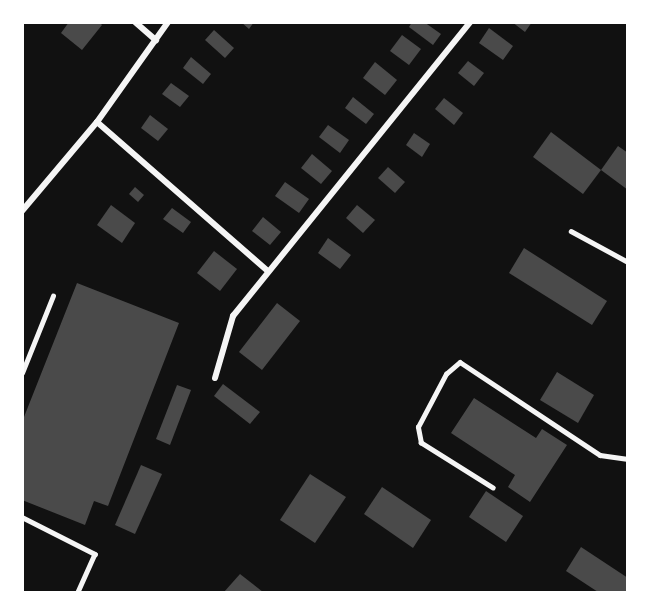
<!DOCTYPE html>
<html>
<head>
<meta charset="utf-8">
<style>
	body { margin:0 }
	#map { position:relative; width:650px; height:615px; overflow:hidden; background:#111; font-family:"Alegreya Sans",sans-serif }
	div>[style] { position:absolute }
	.building>* { inset:0; background:#4a4a4a }
	.service>* { height:4.5px; margin:-2.25px; padding:0 2.25px; transform-origin:2.25px; border-radius:2.25px; background:#f5f5f5 }
	.minor>* { height:6px; margin:-3px; padding:0 3px; transform-origin:3px; border-radius:3px; background:#f5f5f5 }
	span { translate:-50% -50%; white-space:nowrap; text-align:center; line-height:1.15; -webkit-text-stroke:5px #fff; paint-order:stroke }
	.frame { position:absolute; inset:0; border:24px solid #fff; pointer-events:none }
</style>
</head>
<body>
<div id="map">
	<div class="building">
		<i style="clip-path:polygon(69px 22px,99px 22px,102px 25px,82px 50px,61px 33px)"></i>
		<i style="clip-path:polygon(241px 22px,254px 22px,249px 29px)"></i>
		<i style="clip-path:polygon(412px 22px,424px 22px,441px 34px,433px 45px,409px 27px)"></i>
		<i style="clip-path:polygon(512px 22px,532px 22px,525px 32px)"></i>
		<i style="clip-path:polygon(489px 28px,513px 46px,503px 60px,479px 43px)"></i>
		<i style="clip-path:polygon(214px 30px,234px 48px,225px 58px,205px 40px)"></i>
		<i style="clip-path:polygon(402px 35px,421px 49px,409px 65px,390px 51px)"></i>
		<i style="clip-path:polygon(191px 57px,211px 74px,203px 84px,183px 68px)"></i>
		<i style="clip-path:polygon(468px 61px,484px 73px,474px 86px,458px 73px)"></i>
		<i style="clip-path:polygon(375px 62px,397px 80px,385px 95px,363px 78px)"></i>
		<i style="clip-path:polygon(171px 83px,189px 96px,180px 107px,162px 94px)"></i>
		<i style="clip-path:polygon(353px 97px,374px 114px,366px 124px,345px 108px)"></i>
		<i style="clip-path:polygon(444px 98px,463px 113px,454px 125px,435px 109px)"></i>
		<i style="clip-path:polygon(150px 115px,168px 129px,158px 141px,141px 128px)"></i>
		<i style="clip-path:polygon(328px 125px,349px 140px,340px 153px,319px 137px)"></i>
		<i style="clip-path:polygon(551px 132px,601px 170px,583px 194px,533px 157px)"></i>
		<i style="clip-path:polygon(414px 133px,430px 144px,422px 157px,406px 145px)"></i>
		<i style="clip-path:polygon(618px 146px,628px 153px,628px 190px,601px 170px)"></i>
		<i style="clip-path:polygon(312px 154px,332px 171px,321px 184px,301px 168px)"></i>
		<i style="clip-path:polygon(388px 167px,405px 182px,395px 193px,378px 178px)"></i>
		<i style="clip-path:polygon(285px 182px,309px 199px,299px 213px,275px 196px)"></i>
		<i style="clip-path:polygon(135px 187px,144px 195px,138px 202px,129px 194px)"></i>
		<i style="clip-path:polygon(111px 205px,135px 223px,122px 243px,97px 225px)"></i>
		<i style="clip-path:polygon(357px 205px,375px 220px,363px 233px,346px 218px)"></i>
		<i style="clip-path:polygon(172px 208px,191px 222px,183px 233px,163px 219px)"></i>
		<i style="clip-path:polygon(263px 217px,281px 232px,270px 245px,252px 231px)"></i>
		<i style="clip-path:polygon(328px 238px,351px 255px,340px 269px,318px 253px)"></i>
		<i style="clip-path:polygon(524px 248px,607px 301px,592px 325px,509px 273px)"></i>
		<i style="clip-path:polygon(214px 251px,237px 269px,220px 291px,197px 273px)"></i>
		<i style="clip-path:polygon(77px 283px,179px 323px,108px 506px,94px 501px,85px 525px,22px 500px,22px 422px)"></i>
		<i style="clip-path:polygon(277px 303px,300px 321px,262px 370px,239px 352px)"></i>
		<i style="clip-path:polygon(557px 372px,594px 395px,578px 423px,540px 400px)"></i>
		<i style="clip-path:polygon(223px 384px,260px 412px,250px 424px,214px 396px)"></i>
		<i style="clip-path:polygon(177px 385px,191px 390px,170px 445px,156px 439px)"></i>
		<i style="clip-path:polygon(474px 398px,536px 438px,542px 429px,567px 445px,530px 502px,508px 487px,515px 475px,451px 433px)"></i>
		<i style="clip-path:polygon(141px 465px,162px 474px,135px 534px,115px 525px)"></i>
		<i style="clip-path:polygon(310px 474px,346px 497px,315px 543px,280px 520px)"></i>
		<i style="clip-path:polygon(382px 487px,431px 520px,413px 548px,364px 514px)"></i>
		<i style="clip-path:polygon(486px 491px,523px 516px,506px 542px,469px 517px)"></i>
		<i style="clip-path:polygon(581px 547px,628px 578px,628px 592px,598px 592px,566px 571px)"></i>
		<i style="clip-path:polygon(240px 574px,263px 592px,224px 592px)"></i>
	</div>
	<div class="service">
		<i style="left:571px;top:231px;width:65px;rotate:28.5deg"></i>
		<i style="left:22px;top:373px;width:83px;rotate:-68.1deg"></i>
		<i style="left:493px;top:488px;width:85px;rotate:-148deg"></i>
		<i style="left:421px;top:443px;width:16px;rotate:-101deg"></i>
		<i style="left:418px;top:427px;width:60px;rotate:-62.2deg"></i>
		<i style="left:446px;top:374px;width:18px;rotate:-41deg"></i>
		<i style="left:460px;top:362px;width:168px;rotate:33.6deg"></i>
		<i style="left:600px;top:455px;width:28px;rotate:8deg"></i>
		<i style="left:22px;top:517px;width:82px;rotate:26.9deg"></i>
		<i style="left:95px;top:554px;width:42px;rotate:114.1deg"></i>
	</div>
	<div class="minor">
		<i style="left:135px;top:22px;width:28px;rotate:41deg"></i>
		<i style="left:97px;top:122px;width:227px;rotate:41.1deg"></i>
		<i style="left:22px;top:211px;width:116px;rotate:-49.9deg"></i>
		<i style="left:97px;top:122px;width:123px;rotate:-54.6deg"></i>
		<i style="left:215px;top:378px;width:65px;rotate:-73.8deg"></i>
		<i style="left:233px;top:316px;width:378px;rotate:-51.1deg"></i>
	</div>
	<div class="frame"></div>
</div>
</body>
</html>
